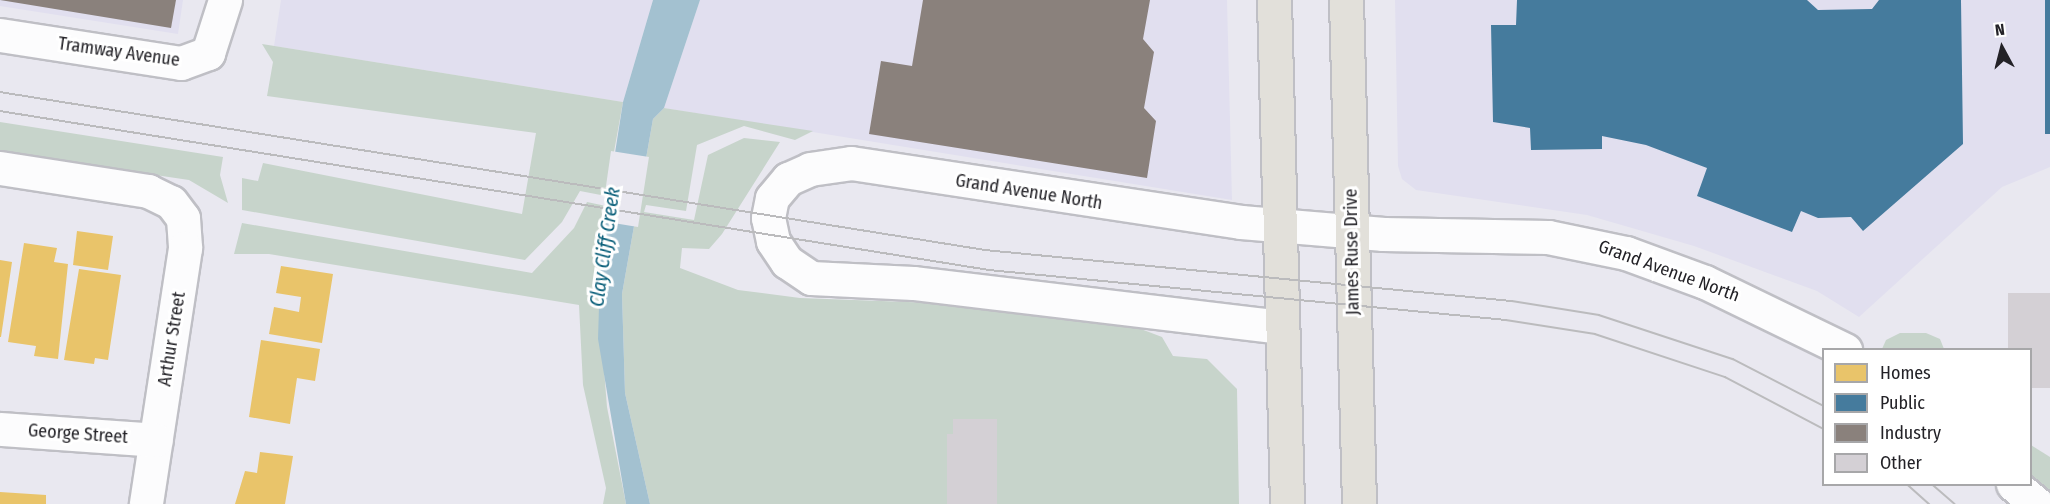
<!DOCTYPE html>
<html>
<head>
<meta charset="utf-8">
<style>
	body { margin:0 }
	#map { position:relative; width:2050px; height:504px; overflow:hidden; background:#e9e8f0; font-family:"Fira Sans Condensed",sans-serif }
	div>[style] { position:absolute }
	.built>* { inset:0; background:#e1dfef }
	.green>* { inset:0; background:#c7d4cb }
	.water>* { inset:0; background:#a3c1d0 }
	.pier>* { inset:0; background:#e9e8f0 }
	.homes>* { inset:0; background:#e9c46a }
	.public>* { inset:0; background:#457b9d }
	.industry>* { inset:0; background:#8a817c }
	.building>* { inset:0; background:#d4d0d5 }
	.roads { filter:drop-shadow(2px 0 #bfbfc5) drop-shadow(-2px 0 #bfbfc5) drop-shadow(0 2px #bfbfc5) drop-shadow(0 -2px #bfbfc5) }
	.minor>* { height:33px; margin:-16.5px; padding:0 16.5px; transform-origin:16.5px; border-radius:16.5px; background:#fcfcfd }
	.major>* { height:33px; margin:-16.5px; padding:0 16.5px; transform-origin:16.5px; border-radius:16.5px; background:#e2e0da }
	.tram>* { height:1.5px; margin:-0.75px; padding:0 0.75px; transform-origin:0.75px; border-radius:0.75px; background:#bbbbbd }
	span { translate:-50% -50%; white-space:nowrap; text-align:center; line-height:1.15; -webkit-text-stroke:6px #fff; paint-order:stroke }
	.street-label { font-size:18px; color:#232227 }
	.water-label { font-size:20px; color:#075d78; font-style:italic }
	.legend { position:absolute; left:1822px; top:348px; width:210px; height:138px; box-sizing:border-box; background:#fff; border:2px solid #a7a7a9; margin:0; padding:8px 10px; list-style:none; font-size:18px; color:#232227 }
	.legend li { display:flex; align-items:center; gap:12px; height:30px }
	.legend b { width:30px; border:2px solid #a7a7a9 }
	.north { position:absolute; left:1972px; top:18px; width:60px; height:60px; -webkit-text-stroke:4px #fff; paint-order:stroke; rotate:353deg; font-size:16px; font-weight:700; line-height:24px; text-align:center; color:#232227 }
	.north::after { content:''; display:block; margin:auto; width:21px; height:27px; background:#232227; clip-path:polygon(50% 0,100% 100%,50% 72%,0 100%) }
</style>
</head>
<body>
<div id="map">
	<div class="built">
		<i style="clip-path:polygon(0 0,183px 0,178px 34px,0 6px)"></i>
		<i style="clip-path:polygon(281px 0,653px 0,623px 102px,274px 46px)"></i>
		<i style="clip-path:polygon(700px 0,1227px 0,1232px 200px,664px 108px)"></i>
		<i style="clip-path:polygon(1395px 0,2050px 0,2050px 167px,2002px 187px,1859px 317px,1817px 291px,1694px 246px,1587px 215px,1416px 190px,1402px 179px,1398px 166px)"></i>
	</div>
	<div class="green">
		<i style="clip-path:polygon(262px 44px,623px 102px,606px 196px,580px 191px,562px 222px,525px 260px,242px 210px,242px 178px,258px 181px,263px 163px,522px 214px,536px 133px,267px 96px,273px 62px)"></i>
		<i style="clip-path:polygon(664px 108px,813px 131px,795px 140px,744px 126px,697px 145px,686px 211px,646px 205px,644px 212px,694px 220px,708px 155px,744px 138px,780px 142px,722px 234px,709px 249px,682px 248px,680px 268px,738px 290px,800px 298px,962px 304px,1133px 326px,1162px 337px,1173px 356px,1207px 359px,1237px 389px,1239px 504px,650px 504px,625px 393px,622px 294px,653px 119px)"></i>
		<i style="clip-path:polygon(0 122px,223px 157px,220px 175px,228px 203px,189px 180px,0 152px)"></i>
		<i style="clip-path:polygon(587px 202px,606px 206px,599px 306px,607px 407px,626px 504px,603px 504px,606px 488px,583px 385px,579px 305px,269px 254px,234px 254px,242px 223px,532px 273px,574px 228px)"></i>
		<i style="clip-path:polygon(1900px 333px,1926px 333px,1940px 339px,1944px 349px,1882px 349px,1886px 340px)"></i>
		<i style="clip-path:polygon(2031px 445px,2050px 457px,2050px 501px,2030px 484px)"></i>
	</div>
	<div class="water">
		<i style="clip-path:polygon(653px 0,700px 0,664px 108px,653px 119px,622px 294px,625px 393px,650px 504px,626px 504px,598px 339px,601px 242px,623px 102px)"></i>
	</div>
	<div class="pier">
		<i style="clip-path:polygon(611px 151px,649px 157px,638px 227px,601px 221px)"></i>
	</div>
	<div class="homes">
		<i style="clip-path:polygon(77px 231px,113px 236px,108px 270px,73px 265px)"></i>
		<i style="clip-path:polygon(24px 243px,57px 248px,54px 262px,68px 264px,58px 359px,34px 356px,36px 346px,8px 342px)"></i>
		<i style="clip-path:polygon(0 260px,12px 262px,1px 337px,0 337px)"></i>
		<i style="clip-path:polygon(281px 266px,333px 274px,322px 343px,269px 334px,274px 307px,299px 312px,301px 297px,276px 293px)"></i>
		<i style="clip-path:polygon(79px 269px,121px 275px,108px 360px,95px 358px,94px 364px,64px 360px)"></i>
		<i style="clip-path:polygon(261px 340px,320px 349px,315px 381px,297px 378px,290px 424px,249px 417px)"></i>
		<i style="clip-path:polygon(260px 452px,293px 456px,285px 504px,235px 504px,245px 471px,257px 473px)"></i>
		<i style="clip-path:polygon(0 492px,46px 495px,46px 504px,0 504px)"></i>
	</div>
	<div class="public">
		<i style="clip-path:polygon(1517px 0,1807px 0,1818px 10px,1872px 9px,1879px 0,1961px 0,1963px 144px,1863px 231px,1851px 217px,1818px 218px,1801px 211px,1792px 232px,1697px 196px,1707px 168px,1646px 145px,1602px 136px,1602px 149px,1531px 150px,1530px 128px,1493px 122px,1491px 25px,1516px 25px)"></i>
		<i style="clip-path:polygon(2045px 0,2050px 0,2050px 134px,2045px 134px)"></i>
	</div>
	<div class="industry">
		<i style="clip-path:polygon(0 0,176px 0,171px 28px)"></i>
		<i style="clip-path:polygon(923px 0,1150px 0,1143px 39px,1154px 52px,1144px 108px,1156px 121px,1147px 178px,869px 134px,881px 61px,912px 66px)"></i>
	</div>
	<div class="building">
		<i style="clip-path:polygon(2008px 293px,2050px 293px,2050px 388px,2030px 388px,2030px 350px,2008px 350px)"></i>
		<i style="clip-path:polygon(953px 419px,997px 419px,997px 504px,947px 504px,947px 434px,953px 434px)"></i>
	</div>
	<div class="roads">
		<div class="minor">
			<i style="left:0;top:35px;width:183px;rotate:8.8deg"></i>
			<i style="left:181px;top:63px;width:29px;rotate:-20deg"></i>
			<i style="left:208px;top:53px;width:56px;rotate:-72.2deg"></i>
			<i style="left:0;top:168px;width:150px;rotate:8.8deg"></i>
			<i style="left:148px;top:191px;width:25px;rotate:26deg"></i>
			<i style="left:171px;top:202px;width:20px;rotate:53deg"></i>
			<i style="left:183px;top:218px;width:30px;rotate:86deg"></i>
			<i style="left:185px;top:248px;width:259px;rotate:98.7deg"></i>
			<i style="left:1282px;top:327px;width:372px;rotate:-173.2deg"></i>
			<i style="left:913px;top:283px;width:102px;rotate:-177.2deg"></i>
			<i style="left:811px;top:278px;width:29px;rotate:-146deg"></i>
			<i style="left:787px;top:262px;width:25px;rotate:-124deg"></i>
			<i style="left:773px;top:241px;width:24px;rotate:-102deg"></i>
			<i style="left:768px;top:218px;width:20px;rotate:-79deg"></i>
			<i style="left:772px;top:198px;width:25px;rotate:-50deg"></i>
			<i style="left:788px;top:179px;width:24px;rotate:-24deg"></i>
			<i style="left:810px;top:169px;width:41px;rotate:-8.3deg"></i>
			<i style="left:851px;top:163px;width:394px;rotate:8.6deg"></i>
			<i style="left:1241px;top:222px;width:143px;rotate:4.8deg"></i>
			<i style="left:1383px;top:234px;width:165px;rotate:1deg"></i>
			<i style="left:1548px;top:237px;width:80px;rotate:11.6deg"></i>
			<i style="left:1626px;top:253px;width:84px;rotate:20.2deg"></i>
			<i style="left:1705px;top:282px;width:156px;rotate:25.9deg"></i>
			<i style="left:0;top:429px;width:156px;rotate:4deg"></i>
			<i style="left:2013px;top:484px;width:31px;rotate:40deg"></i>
		</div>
		<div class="major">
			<i style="left:1274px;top:0;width:504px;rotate:88.52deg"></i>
			<i style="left:1346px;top:0;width:504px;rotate:88.52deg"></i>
		</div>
	</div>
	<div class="tram">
		<i style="left:0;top:92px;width:998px;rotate:9.11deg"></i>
		<i style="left:985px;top:250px;width:529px;rotate:5.53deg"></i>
		<i style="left:1512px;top:301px;width:88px;rotate:9.1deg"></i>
		<i style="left:1599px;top:315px;width:141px;rotate:18.2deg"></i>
		<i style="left:1733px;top:359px;width:102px;rotate:27.3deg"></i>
		<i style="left:0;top:111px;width:1002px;rotate:9.13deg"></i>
		<i style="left:989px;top:270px;width:519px;rotate:5.52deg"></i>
		<i style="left:1506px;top:320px;width:90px;rotate:8.9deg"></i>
		<i style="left:1595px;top:334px;width:137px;rotate:18.3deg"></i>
		<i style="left:1725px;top:377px;width:112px;rotate:27.7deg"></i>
		<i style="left:1907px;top:484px;width:30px;rotate:42deg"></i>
		<i style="left:1932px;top:484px;width:30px;rotate:41deg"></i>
	</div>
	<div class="street-label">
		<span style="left:119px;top:52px;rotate:8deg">Tramway Avenue</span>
		<span style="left:1029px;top:192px;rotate:9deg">Grand Avenue North</span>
		<span style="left:1352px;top:252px;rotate:-91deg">James Ruse Drive</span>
		<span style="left:1669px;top:271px;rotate:20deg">Grand Avenue North</span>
		<span style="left:172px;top:339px;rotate:-81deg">Arthur Street</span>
		<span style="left:78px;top:434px;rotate:4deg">George Street</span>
	</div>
	<div class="water-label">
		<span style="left:605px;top:247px;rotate:-82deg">Clay Cliff Creek</span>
	</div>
	<ul class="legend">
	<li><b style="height:16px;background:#e9c46a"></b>Homes</li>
	<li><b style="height:16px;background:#457b9d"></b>Public</li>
	<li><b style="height:16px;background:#8a817c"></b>Industry</li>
	<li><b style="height:16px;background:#d4d0d5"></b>Other</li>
	</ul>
	<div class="north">N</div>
</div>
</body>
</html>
